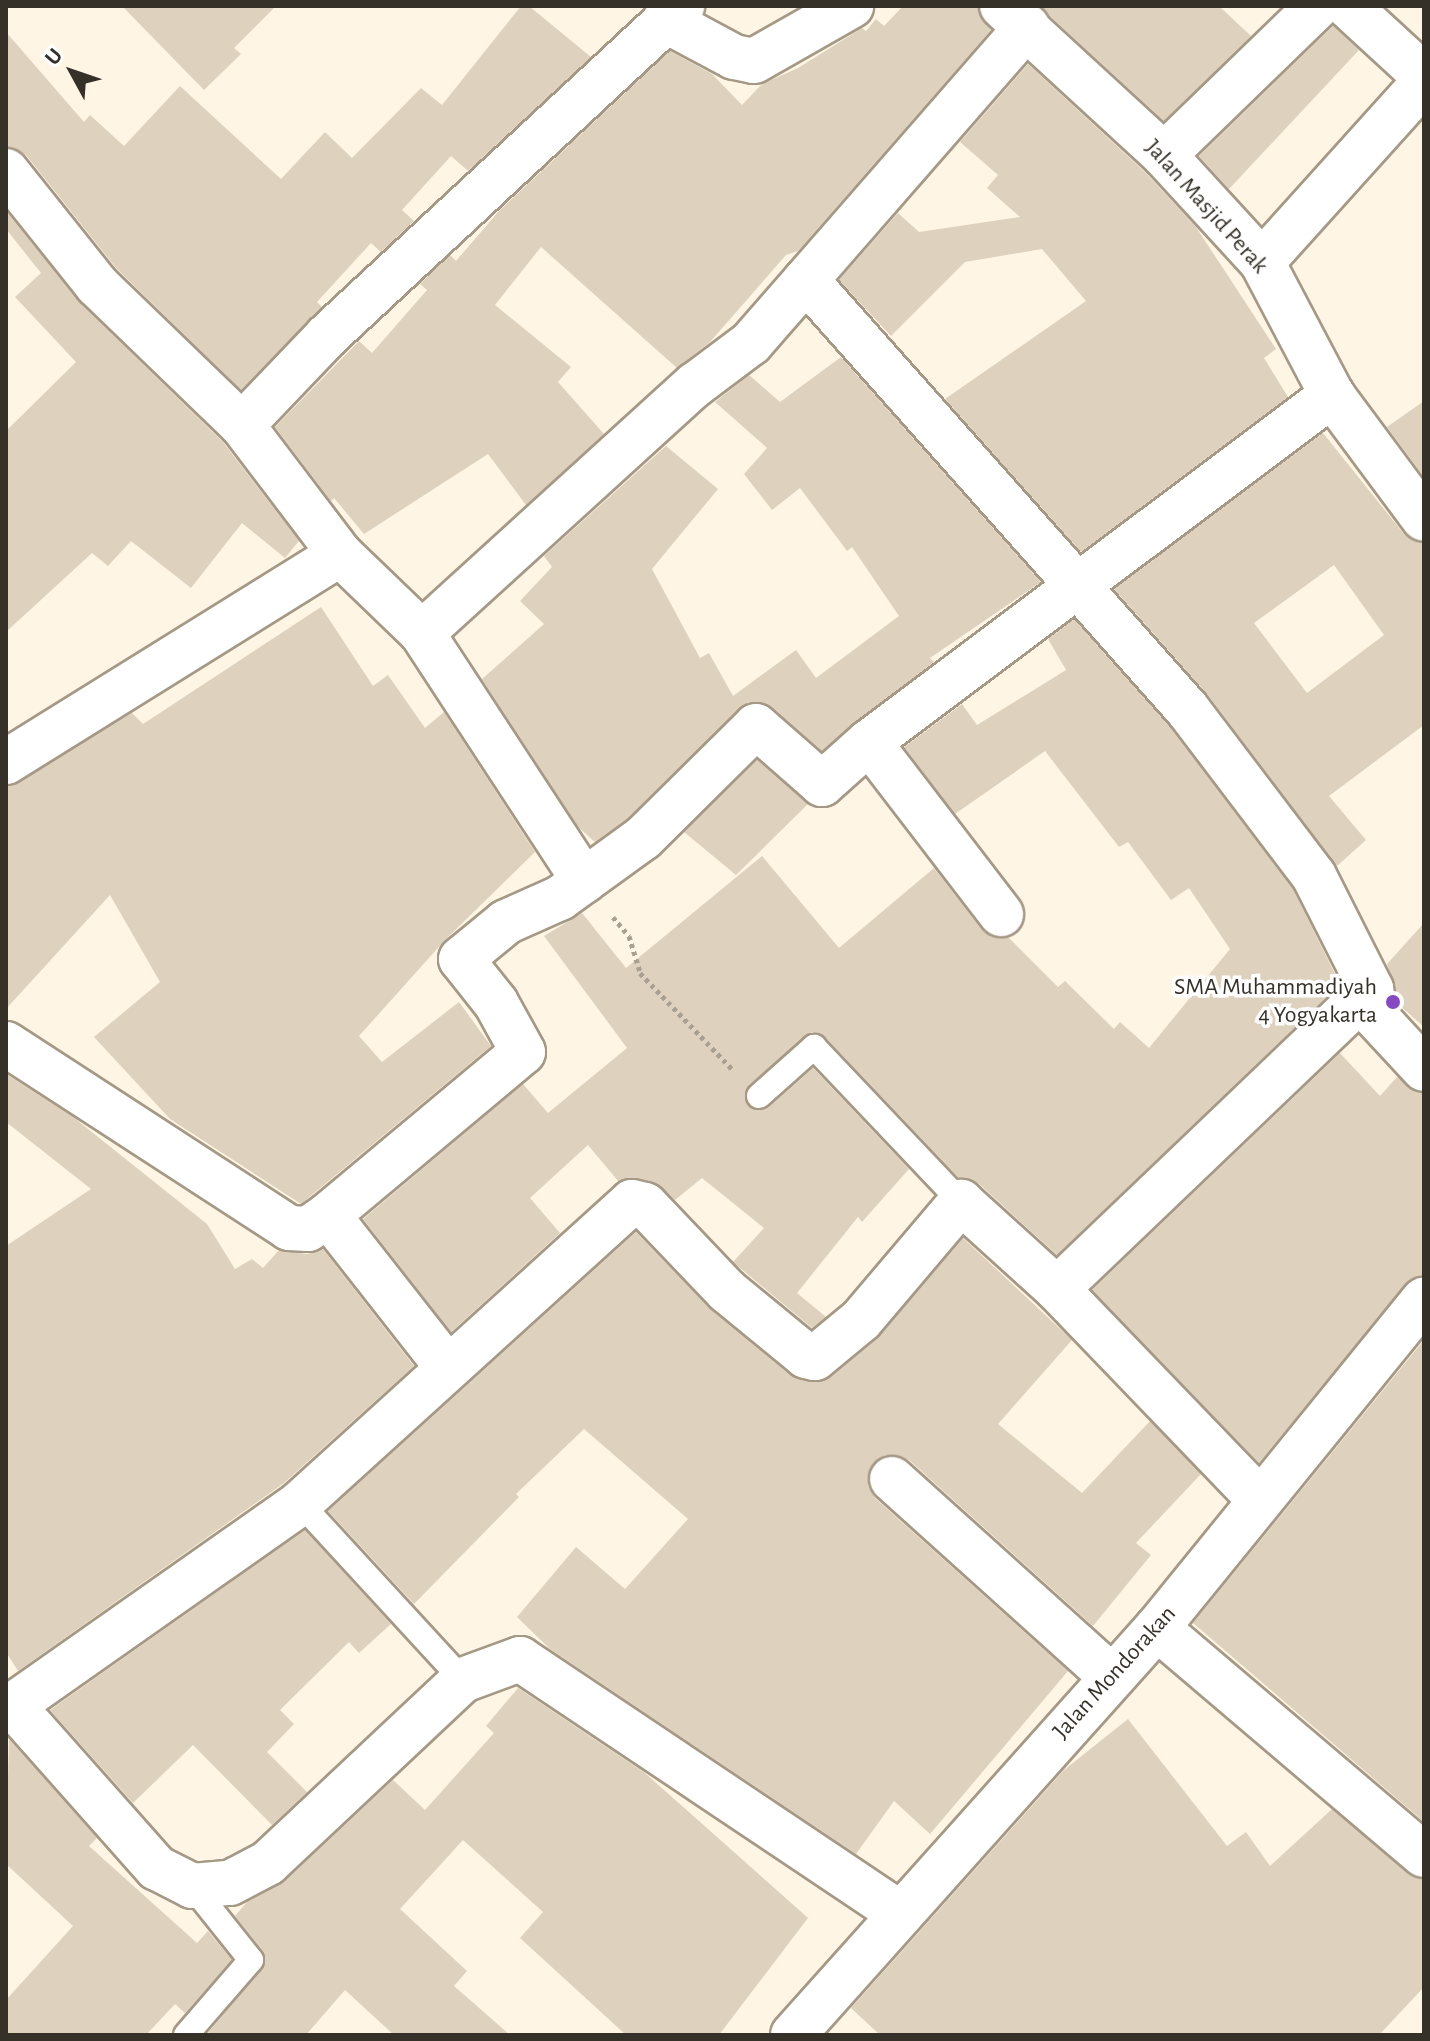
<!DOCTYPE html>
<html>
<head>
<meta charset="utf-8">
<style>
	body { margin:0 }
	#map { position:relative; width:1430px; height:2041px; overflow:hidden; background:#fef5e4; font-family:"Alegreya Sans",sans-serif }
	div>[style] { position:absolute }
	.building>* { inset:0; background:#ded2be }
	.path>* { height:5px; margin-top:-2.5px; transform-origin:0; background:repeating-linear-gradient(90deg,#a8a093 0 4px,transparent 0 8px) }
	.roads { filter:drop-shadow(2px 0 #a59986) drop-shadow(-2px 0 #a59986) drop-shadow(0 2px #a59986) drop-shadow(0 -2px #a59986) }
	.service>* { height:24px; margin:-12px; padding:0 12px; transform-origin:12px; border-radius:12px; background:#fff }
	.minor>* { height:44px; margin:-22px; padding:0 22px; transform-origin:22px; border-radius:22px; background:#fff }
	.tertiary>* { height:44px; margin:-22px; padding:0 22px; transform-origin:22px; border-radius:22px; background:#fff }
	.dots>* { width:22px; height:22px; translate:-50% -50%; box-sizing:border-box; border:4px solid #fff; border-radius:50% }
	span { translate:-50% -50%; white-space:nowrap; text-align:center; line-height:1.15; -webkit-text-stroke:7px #fff; paint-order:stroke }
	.street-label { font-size:24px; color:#353028 }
	.poi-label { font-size:24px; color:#353028 }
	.right { translate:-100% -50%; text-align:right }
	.frame { position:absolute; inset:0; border:8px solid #353028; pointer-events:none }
	.north { position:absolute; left:32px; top:32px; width:80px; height:80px; -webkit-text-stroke:6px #fff; paint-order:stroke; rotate:310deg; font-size:22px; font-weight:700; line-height:32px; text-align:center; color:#353028 }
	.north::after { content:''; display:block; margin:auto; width:28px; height:36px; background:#353028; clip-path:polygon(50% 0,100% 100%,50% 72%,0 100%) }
</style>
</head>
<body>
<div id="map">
	<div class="building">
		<i style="clip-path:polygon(122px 6px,276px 6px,234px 48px,241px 54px,204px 90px)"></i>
		<i style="clip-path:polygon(521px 6px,529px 6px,591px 57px,468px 171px,451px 156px,402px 210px,414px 221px,381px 252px,371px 243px,317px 302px,322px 307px,241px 390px,116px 268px,26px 155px,6px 147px,6px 32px,84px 122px,90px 115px,124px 146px,180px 86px,281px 179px,325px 132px,352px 158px,421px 88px,442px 105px)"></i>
		<i style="clip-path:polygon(903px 6px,978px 6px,991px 30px,798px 251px,786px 255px,710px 342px,677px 368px,541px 247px,495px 305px,571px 367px,558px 382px,604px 434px,526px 505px,488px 454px,364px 534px,334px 498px,331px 501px,275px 427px,359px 341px,372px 353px,427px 290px,420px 284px,450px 255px,456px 261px,499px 211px,670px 51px,712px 74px,742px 105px,762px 84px,798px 68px,862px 28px,866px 31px,876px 19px,884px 26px)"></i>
		<i style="clip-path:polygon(1039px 6px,1219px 6px,1251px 36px,1164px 121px)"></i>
		<i style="clip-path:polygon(1333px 26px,1359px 50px,1229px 189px,1199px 156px)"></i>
		<i style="clip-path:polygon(1028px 64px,1146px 173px,1196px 227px,1276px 349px,1264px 358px,1288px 397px,1081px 552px,945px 399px,1086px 301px,1042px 249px,965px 262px,891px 336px,839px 280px,898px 213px,919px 232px,1020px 217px,987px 188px,998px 175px,960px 142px)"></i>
		<i style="clip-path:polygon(6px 211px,80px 303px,223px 442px,299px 541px,285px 558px,242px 523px,191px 588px,131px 541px,108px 566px,92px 553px,6px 632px,6px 431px,76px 362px,15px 297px,41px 273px,6px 229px)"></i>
		<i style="clip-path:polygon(841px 357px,1041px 582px,930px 658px,934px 662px,822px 751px,772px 707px,748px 702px,627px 819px,595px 842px,578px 827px,482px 679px,544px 624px,520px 601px,552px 567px,544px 556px,666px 446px,718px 489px,652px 569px,700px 658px,709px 653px,733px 696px,796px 650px,816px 678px,899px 616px,852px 547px,847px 551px,800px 488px,772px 510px,744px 474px,767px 448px,715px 402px,749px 375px,780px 402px)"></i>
		<i style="clip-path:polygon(1424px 401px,1424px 477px,1387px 427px)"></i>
		<i style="clip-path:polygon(evenodd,1323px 433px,1404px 534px,1424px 544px,1424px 725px,1329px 796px,1366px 840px,1337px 866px,1208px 695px,1114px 589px,1323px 433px,1334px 565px,1384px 635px,1307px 693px,1254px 623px,1334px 565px)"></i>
		<i style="clip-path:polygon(321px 607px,373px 686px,388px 675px,425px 728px,444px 712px,535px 852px,445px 940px,359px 1036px,382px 1062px,459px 1002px,491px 1046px,301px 1204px,170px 1119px,94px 1037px,160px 982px,110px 895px,6px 1009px,6px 787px,132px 713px,143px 724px)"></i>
		<i style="clip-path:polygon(1074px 619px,1169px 726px,1293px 889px,1340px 984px,1057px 1255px,978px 1183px,959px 1178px,825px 1037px,812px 1032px,749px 1085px,747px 1105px,755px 1110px,768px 1108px,813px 1068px,909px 1169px,862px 1222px,858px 1217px,797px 1293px,826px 1317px,812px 1328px,733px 1262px,764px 1228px,702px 1178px,675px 1200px,651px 1181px,619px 1182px,588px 1145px,530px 1198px,560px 1233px,451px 1332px,363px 1219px,523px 1084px,548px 1113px,627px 1048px,544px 936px,582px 913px,626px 968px,762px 856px,839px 948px,934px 868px,982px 930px,992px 937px,1008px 937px,1058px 987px,1065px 981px,1114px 1029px,1120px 1022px,1149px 1048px,1230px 949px,1189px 888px,1171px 900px,1128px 842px,1119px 847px,1045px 751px,955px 814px,904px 747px,962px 704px,977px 725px,1066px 670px,1048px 639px)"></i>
		<i style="clip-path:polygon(757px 760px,808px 804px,736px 875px,684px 832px)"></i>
		<i style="clip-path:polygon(1424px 923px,1424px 1027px,1398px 1004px,1387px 964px)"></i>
		<i style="clip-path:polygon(1340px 1053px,1380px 1096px,1397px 1077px,1424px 1093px,1424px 1276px,1405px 1284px,1259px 1463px,1092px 1290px)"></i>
		<i style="clip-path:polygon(6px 1074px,73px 1117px,207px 1224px,235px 1269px,252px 1259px,263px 1268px,279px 1250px,307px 1254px,323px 1249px,414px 1366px,284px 1483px,18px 1671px,6px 1652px,6px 1246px,91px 1189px,6px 1122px)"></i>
		<i style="clip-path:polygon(636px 1232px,711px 1310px,790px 1375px,810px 1382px,831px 1377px,877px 1339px,963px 1238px,1072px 1340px,998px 1424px,1082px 1493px,1150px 1421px,1201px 1474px,1136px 1543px,1151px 1555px,1093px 1626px,909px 1460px,885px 1455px,873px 1463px,868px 1486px,875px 1498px,1068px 1671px,930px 1834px,894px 1801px,856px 1854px,550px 1649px,517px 1617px,576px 1547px,625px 1589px,688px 1519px,584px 1429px,516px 1494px,519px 1497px,414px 1604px,328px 1511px)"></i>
		<i style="clip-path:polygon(1424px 1340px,1424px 1822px,1193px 1623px)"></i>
		<i style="clip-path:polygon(305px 1530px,391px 1624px,359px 1653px,349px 1642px,280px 1710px,294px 1724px,267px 1752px,307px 1792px,272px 1825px,193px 1745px,133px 1803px,50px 1710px)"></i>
		<i style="clip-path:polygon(518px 1688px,645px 1773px,808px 1918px,719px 2035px,626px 2035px,520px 1938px,543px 1912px,463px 1840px,400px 1909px,467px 1971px,454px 1986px,510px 2035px,394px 2035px,345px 1990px,306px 2035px,208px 2033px,265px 1964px,263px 1951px,235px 1916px,247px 1902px,285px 1881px,393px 1780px,425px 1810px,494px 1733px,486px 1726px)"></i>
		<i style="clip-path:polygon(1128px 1719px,1227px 1846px,1246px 1832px,1270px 1866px,1332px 1809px,1408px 1874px,1424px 1879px,1424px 1987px,1379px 2035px,880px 2035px,851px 2008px,1064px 1770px)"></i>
		<i style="clip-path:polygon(9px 1739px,97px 1838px,89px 1846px,197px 1943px,208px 1931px,232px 1960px,185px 2013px,175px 2004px,146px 2035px,6px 2035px,6px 2000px,73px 1926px,6px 1864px)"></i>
	</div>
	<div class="path">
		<i style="left:613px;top:917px;width:25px;rotate:50deg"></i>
		<i style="left:629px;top:936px;width:39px;rotate:73deg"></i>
		<i style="left:640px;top:973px;width:134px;rotate:46.2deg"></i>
	</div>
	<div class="roads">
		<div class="service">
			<i style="left:759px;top:1096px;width:74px;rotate:-41.7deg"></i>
			<i style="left:814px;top:1047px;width:214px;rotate:46.5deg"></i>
			<i style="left:300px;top:1503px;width:241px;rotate:47.4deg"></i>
			<i style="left:186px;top:2035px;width:99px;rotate:-49.1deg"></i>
			<i style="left:251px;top:1960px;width:95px;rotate:-128.6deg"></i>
		</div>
		<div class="minor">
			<i style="left:1002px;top:6px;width:220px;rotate:42.6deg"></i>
			<i style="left:1164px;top:155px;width:145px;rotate:47.5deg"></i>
			<i style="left:1262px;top:262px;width:150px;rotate:62.2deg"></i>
			<i style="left:1332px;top:395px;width:154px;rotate:53.4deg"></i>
			<i style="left:1348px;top:6px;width:103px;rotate:42.6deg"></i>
			<i style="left:665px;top:20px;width:78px;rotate:28.2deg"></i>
			<i style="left:734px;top:57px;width:20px;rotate:11deg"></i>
			<i style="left:754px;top:61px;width:112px;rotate:-29.6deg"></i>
			<i style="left:1164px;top:155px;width:214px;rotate:-44.1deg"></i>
			<i style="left:6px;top:171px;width:146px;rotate:51.4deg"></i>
			<i style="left:97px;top:285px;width:202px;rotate:44deg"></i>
			<i style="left:242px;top:425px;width:162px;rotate:52.8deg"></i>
			<i style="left:340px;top:554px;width:114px;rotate:43.9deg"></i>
			<i style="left:422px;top:633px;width:296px;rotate:56.8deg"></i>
			<i style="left:1262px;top:262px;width:242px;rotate:-48deg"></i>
			<i style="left:806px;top:280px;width:575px;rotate:48.38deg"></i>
			<i style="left:1188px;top:710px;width:208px;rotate:52.8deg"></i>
			<i style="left:1314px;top:876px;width:127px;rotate:63.2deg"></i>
			<i style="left:1371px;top:989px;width:27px;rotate:82deg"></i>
			<i style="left:1375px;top:1016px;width:72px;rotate:47.2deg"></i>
			<i style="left:242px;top:425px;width:123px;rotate:-46.3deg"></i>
			<i style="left:327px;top:336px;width:485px;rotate:-42.9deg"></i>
			<i style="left:422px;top:633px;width:369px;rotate:-42.3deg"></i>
			<i style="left:695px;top:385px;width:70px;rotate:-36.9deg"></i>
			<i style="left:751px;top:343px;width:420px;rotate:-48.9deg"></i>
			<i style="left:869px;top:742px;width:217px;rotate:52.5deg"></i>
			<i style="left:6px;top:762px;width:393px;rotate:-31.9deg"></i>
			<i style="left:6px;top:1044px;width:338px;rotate:33deg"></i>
			<i style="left:289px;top:1228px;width:19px;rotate:3deg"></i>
			<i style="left:308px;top:1229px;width:24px;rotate:-35deg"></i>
			<i style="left:328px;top:1215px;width:194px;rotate:51.9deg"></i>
			<i style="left:328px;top:1215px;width:254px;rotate:-39.9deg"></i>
			<i style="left:523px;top:1052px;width:56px;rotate:-118.9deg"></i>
			<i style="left:496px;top:1003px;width:56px;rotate:-128.5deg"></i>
			<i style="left:461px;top:959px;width:58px;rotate:-39.4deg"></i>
			<i style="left:506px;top:922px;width:59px;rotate:-24deg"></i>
			<i style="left:560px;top:898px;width:102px;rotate:-35.9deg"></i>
			<i style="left:643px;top:838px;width:159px;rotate:-44.7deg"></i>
			<i style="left:756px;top:726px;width:88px;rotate:41.3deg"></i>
			<i style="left:822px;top:784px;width:63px;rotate:-41.8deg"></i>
			<i style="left:869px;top:742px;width:579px;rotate:-36.85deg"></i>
			<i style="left:1057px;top:1289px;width:434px;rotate:-43.7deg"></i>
			<i style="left:892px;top:1479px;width:296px;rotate:42deg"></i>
			<i style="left:1157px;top:1628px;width:350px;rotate:40.4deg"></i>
			<i style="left:13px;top:1706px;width:217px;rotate:48.4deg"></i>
			<i style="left:157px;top:1868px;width:39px;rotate:27deg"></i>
			<i style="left:192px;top:1886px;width:38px;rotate:-5deg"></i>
			<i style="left:230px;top:1883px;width:43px;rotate:-27.8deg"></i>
			<i style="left:268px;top:1863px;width:267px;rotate:-43.2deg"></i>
			<i style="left:463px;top:1680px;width:61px;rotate:-20.2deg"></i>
			<i style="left:520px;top:1659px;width:456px;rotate:33.8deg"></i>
			<i style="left:6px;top:1710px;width:360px;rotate:-35.1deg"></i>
			<i style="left:300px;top:1503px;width:448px;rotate:-42.2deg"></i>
			<i style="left:632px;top:1202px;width:13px;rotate:13deg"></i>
			<i style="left:645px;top:1205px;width:119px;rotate:46.4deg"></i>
			<i style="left:727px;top:1291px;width:102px;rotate:39.4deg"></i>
			<i style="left:806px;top:1356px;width:9px;rotate:13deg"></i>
			<i style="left:815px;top:1358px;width:60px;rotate:-39.6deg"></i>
			<i style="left:861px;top:1320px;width:155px;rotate:-49.7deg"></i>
			<i style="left:961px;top:1202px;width:130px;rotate:42.2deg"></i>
			<i style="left:1057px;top:1289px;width:293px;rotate:46.1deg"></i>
		</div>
		<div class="tertiary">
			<i style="left:793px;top:2035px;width:546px;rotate:-48.19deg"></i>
			<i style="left:1157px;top:1628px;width:423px;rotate:-50.9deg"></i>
		</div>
	</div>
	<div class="dots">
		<i style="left:1393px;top:1002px;background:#854ac1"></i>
	</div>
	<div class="street-label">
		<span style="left:1206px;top:207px;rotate:48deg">Jalan Masjid Perak</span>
		<span style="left:1115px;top:1673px;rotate:-48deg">Jalan Mondorakan</span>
	</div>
	<div class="poi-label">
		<span class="right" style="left:1377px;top:1002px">SMA Muhammadiyah<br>4 Yogyakarta</span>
	</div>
	<div class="frame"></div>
	<div class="north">U</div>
</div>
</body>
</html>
